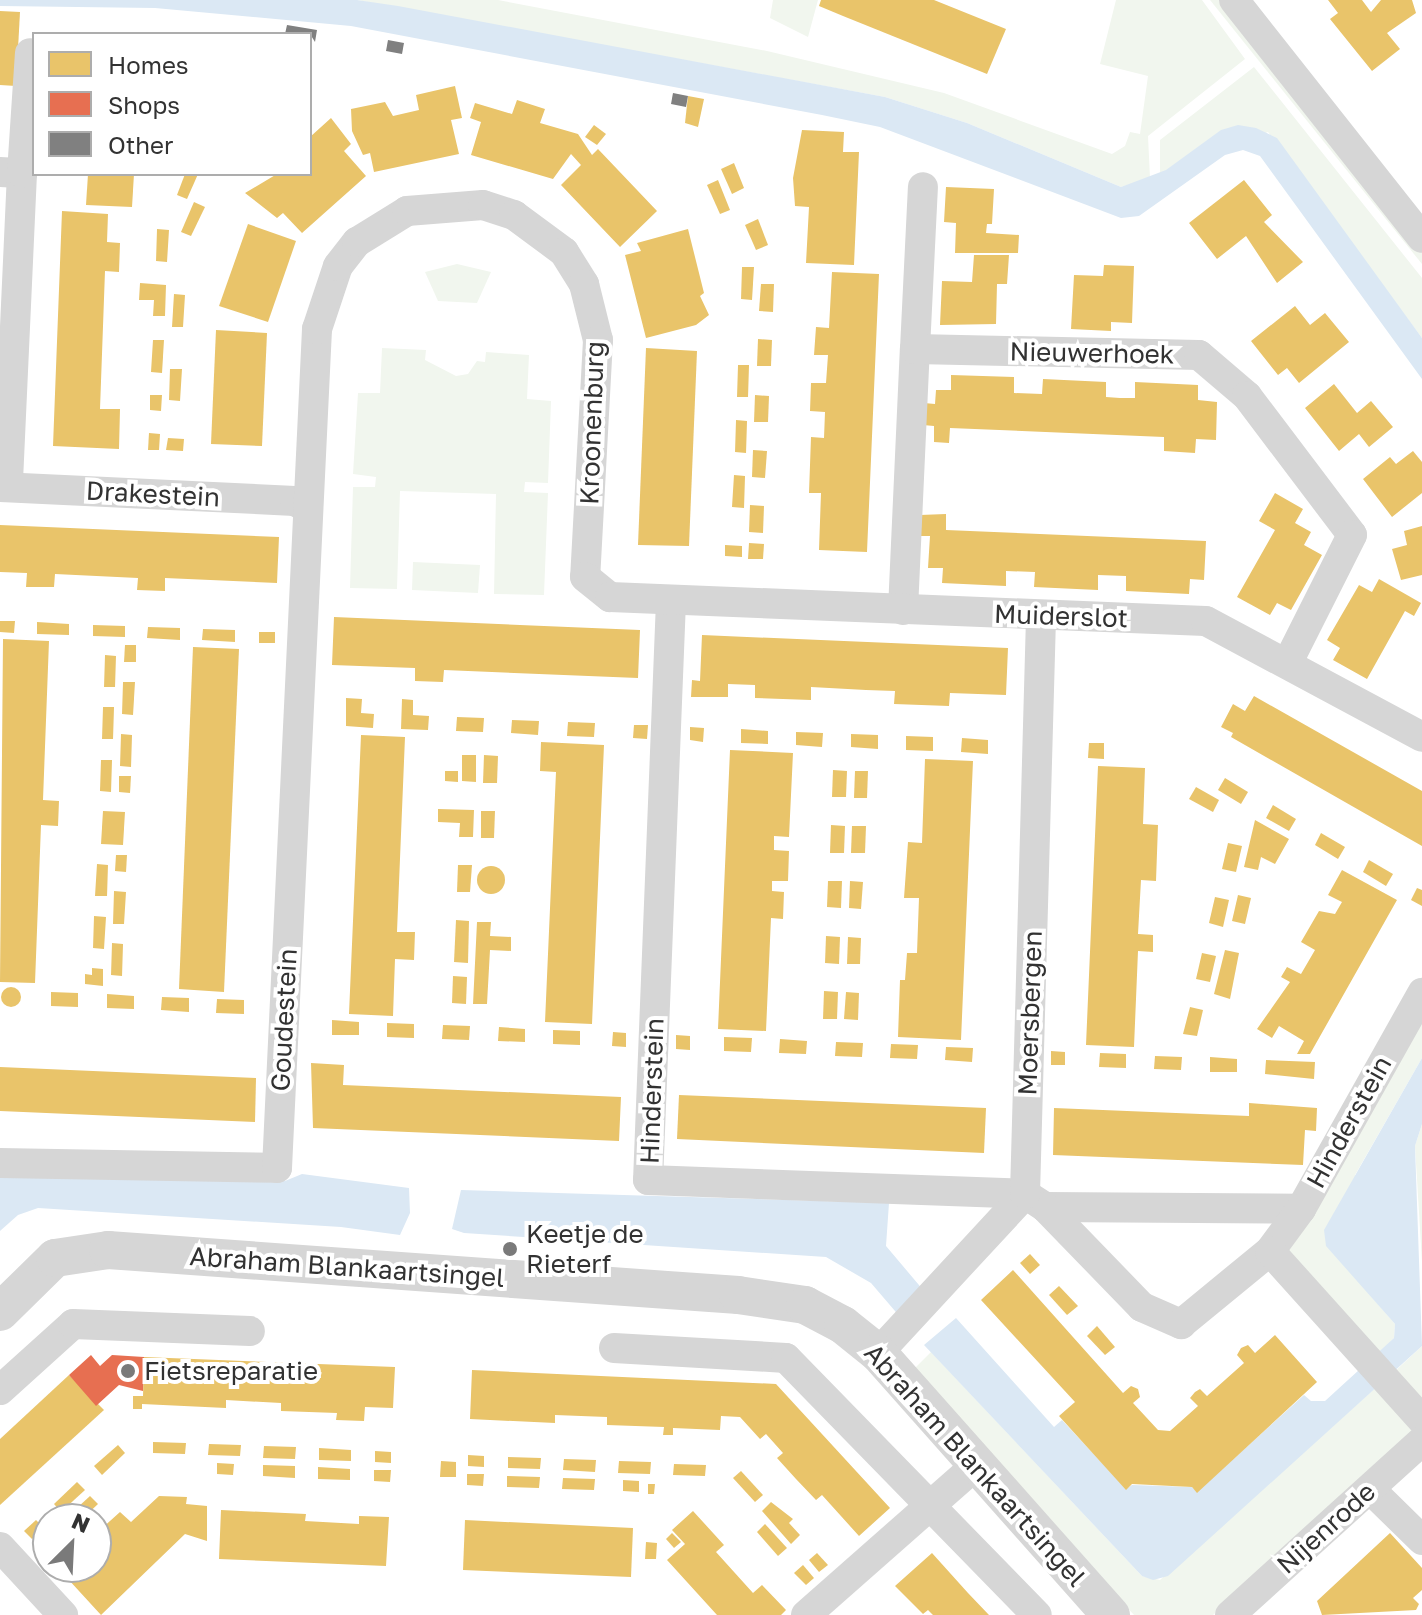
<!DOCTYPE html>
<html>
<head>
<meta charset="utf-8">
<style>
	body { margin:0 }
	#map { position:relative; width:1422px; height:1615px; overflow:hidden; background:#fff; font-family:"Golos Text",sans-serif }
	div>[style] { position:absolute }
	.green>* { inset:0; background:#f1f6ee }
	.water>* { inset:0; background:#dbe8f4 }
	.homes>* { inset:0; background:#e9c46a }
	.round { border-radius:50% }
	.shops>* { inset:0; background:#e76f51 }
	.building>* { inset:0; background:#808080 }
	.minor>* { height:30px; margin:-15px; padding:0 15px; transform-origin:15px; border-radius:15px; background:#d6d6d6 }
	.tertiary>* { height:38px; margin:-19px; padding:0 19px; transform-origin:19px; border-radius:19px; background:#d6d6d6 }
	.dots>* { width:22px; height:22px; translate:-50% -50%; box-sizing:border-box; border:4px solid #fff; border-radius:50% }
	span { translate:-50% -50%; white-space:nowrap; text-align:center; line-height:1.15; -webkit-text-stroke:8px #fff; paint-order:stroke }
	.street-label { font-size:26px; color:#323232 }
	.poi-label { font-size:26px; color:#323232 }
	.left { translate:0 -50%; text-align:left }
	.legend { position:absolute; left:32px; top:32px; width:280px; height:144px; box-sizing:border-box; background:#fff; border:2px solid #adadad; margin:0; padding:10px 14px; list-style:none; font-size:24px; color:#323232 }
	.legend li { display:flex; align-items:center; gap:16px; height:40px }
	.legend b { width:40px; border:2px solid #adadad }
	.north { position:absolute; left:32px; top:1503px; width:80px; height:80px; box-sizing:border-box; background:#fff; border:2px solid #adadad; border-radius:50%; rotate:24deg; font-size:22px; font-weight:700; line-height:32px; text-align:center; color:#323232 }
	.north::after { content:''; display:block; margin:auto; width:28px; height:36px; background:#7a7a7a; clip-path:polygon(50% 0,100% 100%,50% 72%,0 100%) }
</style>
</head>
<body>
<div id="map">
	<div class="green">
		<i style="clip-path:polygon(357px 0,498px 0,767px 51px,944px 93px,1112px 154px,1125px 146px,1130px 132px,1140px 134px,1148px 76px,1100px 64px,1116px 0,1202px 0,1245px 59px,1148px 136px,1150px 178px,1121px 187px,967px 123px,885px 97px)"></i>
		<i style="clip-path:polygon(773px 0,818px 0,808px 37px,770px 18px)"></i>
		<i style="clip-path:polygon(1210px 0,1225px 0,1422px 250px,1422px 264px)"></i>
		<i style="clip-path:polygon(1254px 67px,1422px 278px,1422px 338px,1268px 132px,1160px 173px,1160px 140px)"></i>
		<i style="clip-path:polygon(457px 264px,491px 272px,477px 303px,438px 301px,425px 272px)"></i>
		<i style="clip-path:polygon(382px 348px,426px 350px,425px 360px,456px 376px,468px 374px,477px 361px,485px 362px,486px 352px,529px 355px,527px 399px,551px 401px,548px 483px,525px 482px,524px 492px,548px 493px,544px 595px,494px 594px,496px 494px,400px 491px,397px 589px,350px 588px,353px 487px,375px 487px,376px 477px,353px 474px,358px 393px,380px 393px)"></i>
		<i style="clip-path:polygon(413px 562px,480px 565px,478px 593px,412px 590px)"></i>
		<i style="clip-path:polygon(1422px 1016px,1422px 1058px,1355px 1175px,1369px 1294px,1395px 1324px,1394px 1338px,1376px 1357px,1285px 1250px)"></i>
		<i style="clip-path:polygon(1422px 1124px,1422px 1262px,1415px 1146px)"></i>
		<i style="clip-path:polygon(1422px 1346px,1422px 1408px,1392px 1374px)"></i>
		<i style="clip-path:polygon(931px 1352px,1142px 1576px,1160px 1580px,1380px 1384px,1418px 1427px,1213px 1615px,1134px 1615px,915px 1377px,912px 1371px)"></i>
	</div>
	<div class="water">
		<i style="clip-path:polygon(0 0,357px 0,398px 6px,885px 97px,967px 123px,1121px 187px,1166px 170px,1221px 130px,1238px 125px,1256px 128px,1277px 138px,1422px 338px,1422px 379px,1260px 156px,1243px 150px,1225px 155px,1139px 216px,1121px 218px,880px 127px,822px 115px,351px 26px,155px 8px,0 6px)"></i>
		<i style="clip-path:polygon(1422px 1058px,1422px 1124px,1415px 1146px,1422px 1346px,1168px 1576px,1153px 1580px,1142px 1576px,924px 1345px,956px 1318px,1054px 1427px,1062px 1420px,1126px 1489px,1132px 1485px,1192px 1487px,1197px 1492px,1304px 1395px,1311px 1401px,1325px 1401px,1394px 1338px,1395px 1324px,1326px 1246px,1324px 1230px)"></i>
		<i style="clip-path:polygon(0 1171px,285px 1181px,302px 1174px,409px 1188px,410px 1213px,400px 1235px,341px 1227px,38px 1208px,18px 1215px,0 1231px)"></i>
		<i style="clip-path:polygon(461px 1190px,889px 1203px,886px 1246px,924px 1291px,901px 1318px,871px 1283px,826px 1257px,464px 1233px,452px 1229px)"></i>
	</div>
	<div class="homes">
		<i style="clip-path:polygon(821px 0,934px 0,1006px 29px,987px 74px,843px 16px,819px 6px)"></i>
		<i style="clip-path:polygon(1328px 0,1362px 0,1371px 12px,1381px 0,1412px 0,1416px 13px,1387px 33px,1400px 49px,1372px 71px,1330px 19px,1338px 13px)"></i>
		<i style="clip-path:polygon(0 11px,20px 12px,16px 86px,0 85px)"></i>
		<i style="clip-path:polygon(455px 86px,462px 118px,451px 120px,459px 154px,374px 172px,370px 153px,363px 155px,352px 131px,351px 109px,385px 102px,393px 116px,419px 110px,416px 95px)"></i>
		<i style="clip-path:polygon(688px 96px,704px 99px,698px 127px,685px 123px)"></i>
		<i style="clip-path:polygon(517px 100px,545px 109px,540px 123px,578px 134px,592px 155px,598px 149px,657px 211px,620px 247px,561px 185px,581px 165px,571px 154px,553px 179px,471px 155px,481px 122px,470px 118px,475px 103px,512px 114px)"></i>
		<i style="clip-path:polygon(331px 118px,351px 144px,344px 151px,366px 176px,302px 233px,283px 213px,277px 218px,245px 193px,277px 174px,310px 174px,310px 137px)"></i>
		<i style="clip-path:polygon(594px 125px,606px 134px,597px 145px,585px 137px)"></i>
		<i style="clip-path:polygon(802px 130px,844px 132px,843px 152px,859px 152px,854px 265px,806px 263px,809px 207px,795px 206px,793px 178px)"></i>
		<i style="clip-path:polygon(734px 163px,744px 188px,732px 194px,721px 169px)"></i>
		<i style="clip-path:polygon(88px 174px,134px 174px,132px 207px,86px 205px)"></i>
		<i style="clip-path:polygon(185px 174px,198px 174px,187px 199px,177px 195px)"></i>
		<i style="clip-path:polygon(718px 180px,730px 210px,720px 214px,707px 185px)"></i>
		<i style="clip-path:polygon(1244px 180px,1272px 215px,1264px 222px,1303px 262px,1277px 283px,1246px 236px,1217px 259px,1189px 223px)"></i>
		<i style="clip-path:polygon(946px 187px,994px 189px,992px 224px,987px 224px,986px 233px,1019px 235px,1018px 253px,955px 253px,956px 223px,944px 222px)"></i>
		<i style="clip-path:polygon(194px 202px,205px 207px,191px 236px,181px 232px)"></i>
		<i style="clip-path:polygon(62px 211px,108px 214px,107px 242px,120px 243px,119px 272px,105px 271px,100px 409px,120px 409px,119px 449px,53px 446px)"></i>
		<i style="clip-path:polygon(758px 219px,768px 245px,756px 250px,745px 225px)"></i>
		<i style="clip-path:polygon(248px 224px,296px 241px,268px 322px,219px 306px)"></i>
		<i style="clip-path:polygon(157px 229px,169px 230px,167px 262px,156px 261px)"></i>
		<i style="clip-path:polygon(688px 229px,704px 293px,700px 296px,709px 315px,696px 325px,646px 338px,625px 255px,641px 251px,637px 243px)"></i>
		<i style="clip-path:polygon(974px 255px,1009px 255px,1007px 284px,997px 284px,996px 324px,940px 325px,942px 281px,972px 282px)"></i>
		<i style="clip-path:polygon(1104px 265px,1134px 266px,1132px 323px,1111px 322px,1111px 331px,1071px 329px,1074px 275px,1103px 276px)"></i>
		<i style="clip-path:polygon(742px 267px,754px 267px,752px 300px,741px 299px)"></i>
		<i style="clip-path:polygon(832px 272px,879px 274px,867px 552px,819px 550px,821px 493px,809px 493px,811px 437px,824px 438px,825px 412px,810px 411px,811px 383px,826px 383px,828px 355px,814px 355px,816px 327px,829px 328px)"></i>
		<i style="clip-path:polygon(140px 283px,166px 285px,165px 316px,153px 316px,154px 300px,139px 300px)"></i>
		<i style="clip-path:polygon(761px 284px,774px 284px,773px 312px,759px 311px)"></i>
		<i style="clip-path:polygon(174px 294px,185px 295px,183px 327px,172px 327px)"></i>
		<i style="clip-path:polygon(1295px 306px,1310px 325px,1325px 313px,1349px 342px,1299px 383px,1287px 368px,1278px 375px,1251px 341px)"></i>
		<i style="clip-path:polygon(216px 330px,267px 333px,262px 446px,211px 444px)"></i>
		<i style="clip-path:polygon(758px 339px,772px 340px,771px 366px,757px 366px)"></i>
		<i style="clip-path:polygon(153px 340px,164px 340px,162px 373px,151px 372px)"></i>
		<i style="clip-path:polygon(646px 348px,697px 351px,689px 546px,638px 545px)"></i>
		<i style="clip-path:polygon(738px 365px,749px 365px,748px 397px,737px 397px)"></i>
		<i style="clip-path:polygon(170px 369px,182px 369px,180px 401px,169px 400px)"></i>
		<i style="clip-path:polygon(951px 375px,1014px 377px,1014px 393px,1042px 394px,1043px 379px,1106px 382px,1106px 397px,1120px 398px,1135px 398px,1135px 382px,1198px 385px,1198px 400px,1217px 402px,1216px 440px,1196px 439px,1195px 453px,1164px 451px,1164px 437px,950px 428px,949px 443px,934px 442px,934px 426px,923px 425px,924px 403px,935px 404px,936px 390px,951px 390px)"></i>
		<i style="clip-path:polygon(1334px 384px,1357px 413px,1371px 401px,1393px 427px,1369px 447px,1359px 434px,1339px 451px,1305px 408px)"></i>
		<i style="clip-path:polygon(150px 395px,162px 395px,161px 411px,150px 410px)"></i>
		<i style="clip-path:polygon(755px 395px,769px 396px,768px 422px,754px 422px)"></i>
		<i style="clip-path:polygon(736px 420px,747px 421px,746px 453px,735px 452px)"></i>
		<i style="clip-path:polygon(149px 433px,160px 434px,159px 450px,148px 450px)"></i>
		<i style="clip-path:polygon(168px 438px,184px 439px,183px 451px,166px 450px)"></i>
		<i style="clip-path:polygon(753px 450px,767px 451px,765px 478px,752px 477px)"></i>
		<i style="clip-path:polygon(1413px 451px,1422px 462px,1422px 493px,1392px 517px,1363px 479px,1390px 457px,1396px 464px)"></i>
		<i style="clip-path:polygon(734px 475px,745px 476px,744px 508px,732px 507px)"></i>
		<i style="clip-path:polygon(1275px 493px,1303px 509px,1295px 523px,1311px 532px,1304px 545px,1322px 555px,1291px 610px,1277px 603px,1270px 615px,1237px 597px,1275px 530px,1259px 521px)"></i>
		<i style="clip-path:polygon(750px 505px,764px 506px,763px 533px,749px 532px)"></i>
		<i style="clip-path:polygon(946px 514px,946px 530px,1206px 541px,1204px 580px,1190px 579px,1189px 594px,1126px 591px,1126px 576px,1098px 575px,1098px 590px,1034px 587px,1035px 572px,1006px 571px,1006px 586px,942px 583px,943px 568px,928px 568px,930px 536px,919px 536px,920px 515px)"></i>
		<i style="clip-path:polygon(0 525px,279px 537px,277px 583px,165px 578px,165px 591px,137px 590px,138px 578px,55px 574px,54px 587px,26px 587px,27px 573px,0 572px)"></i>
		<i style="clip-path:polygon(1422px 526px,1422px 575px,1401px 580px,1392px 549px,1407px 545px,1404px 531px)"></i>
		<i style="clip-path:polygon(749px 543px,764px 544px,763px 559px,748px 559px)"></i>
		<i style="clip-path:polygon(725px 545px,742px 546px,742px 557px,725px 556px)"></i>
		<i style="clip-path:polygon(1379px 579px,1421px 603px,1414px 616px,1405px 611px,1367px 679px,1333px 660px,1340px 648px,1327px 640px,1359px 585px,1372px 592px)"></i>
		<i style="clip-path:polygon(334px 617px,640px 630px,638px 678px,444px 670px,443px 682px,415px 681px,415px 668px,332px 665px)"></i>
		<i style="clip-path:polygon(0 621px,15px 621px,14px 633px,0 632px)"></i>
		<i style="clip-path:polygon(37px 622px,69px 624px,69px 635px,37px 634px)"></i>
		<i style="clip-path:polygon(93px 625px,125px 626px,125px 637px,93px 636px)"></i>
		<i style="clip-path:polygon(148px 627px,180px 628px,180px 640px,147px 638px)"></i>
		<i style="clip-path:polygon(203px 629px,235px 630px,235px 642px,202px 640px)"></i>
		<i style="clip-path:polygon(259px 632px,275px 632px,275px 643px,259px 643px)"></i>
		<i style="clip-path:polygon(702px 635px,1008px 648px,1006px 695px,950px 693px,949px 706px,894px 704px,895px 691px,866px 690px,811px 687px,811px 700px,755px 698px,755px 685px,728px 684px,728px 697px,691px 697px,692px 680px,700px 681px)"></i>
		<i style="clip-path:polygon(3px 639px,49px 641px,43px 800px,59px 801px,58px 826px,41px 825px,35px 983px,0 982px)"></i>
		<i style="clip-path:polygon(125px 645px,136px 645px,136px 662px,124px 662px)"></i>
		<i style="clip-path:polygon(193px 647px,239px 649px,224px 992px,179px 989px)"></i>
		<i style="clip-path:polygon(105px 655px,116px 656px,115px 687px,104px 687px)"></i>
		<i style="clip-path:polygon(123px 682px,135px 682px,133px 715px,122px 714px)"></i>
		<i style="clip-path:polygon(1254px 696px,1422px 791px,1422px 846px,1231px 737px,1233px 733px,1221px 727px,1233px 704px,1245px 711px)"></i>
		<i style="clip-path:polygon(346px 698px,362px 699px,361px 713px,374px 714px,373px 728px,346px 726px)"></i>
		<i style="clip-path:polygon(402px 699px,413px 700px,413px 715px,429px 716px,428px 730px,401px 729px)"></i>
		<i style="clip-path:polygon(103px 707px,114px 707px,113px 739px,102px 739px)"></i>
		<i style="clip-path:polygon(457px 717px,484px 718px,483px 732px,456px 731px)"></i>
		<i style="clip-path:polygon(512px 720px,539px 721px,538px 735px,511px 733px)"></i>
		<i style="clip-path:polygon(568px 722px,595px 723px,594px 737px,567px 736px)"></i>
		<i style="clip-path:polygon(634px 725px,648px 725px,647px 739px,633px 738px)"></i>
		<i style="clip-path:polygon(690px 727px,704px 728px,703px 742px,690px 740px)"></i>
		<i style="clip-path:polygon(741px 729px,768px 731px,768px 744px,741px 743px)"></i>
		<i style="clip-path:polygon(796px 732px,823px 733px,822px 747px,796px 745px)"></i>
		<i style="clip-path:polygon(121px 734px,132px 735px,131px 767px,120px 766px)"></i>
		<i style="clip-path:polygon(851px 734px,878px 735px,878px 749px,851px 747px)"></i>
		<i style="clip-path:polygon(361px 735px,405px 737px,397px 932px,415px 932px,414px 960px,395px 959px,393px 1016px,349px 1014px)"></i>
		<i style="clip-path:polygon(906px 736px,933px 737px,933px 751px,906px 750px)"></i>
		<i style="clip-path:polygon(962px 738px,988px 740px,988px 754px,961px 752px)"></i>
		<i style="clip-path:polygon(541px 742px,604px 745px,592px 1024px,545px 1022px,556px 772px,540px 771px)"></i>
		<i style="clip-path:polygon(1089px 743px,1104px 743px,1104px 759px,1088px 758px)"></i>
		<i style="clip-path:polygon(730px 750px,793px 753px,789px 837px,774px 836px,774px 850px,789px 851px,788px 881px,772px 881px,772px 891px,784px 892px,783px 919px,771px 918px,766px 1031px,718px 1029px)"></i>
		<i style="clip-path:polygon(462px 755px,476px 755px,476px 782px,462px 781px)"></i>
		<i style="clip-path:polygon(484px 755px,498px 756px,497px 783px,483px 783px)"></i>
		<i style="clip-path:polygon(925px 759px,973px 761px,961px 1040px,898px 1037px,900px 980px,905px 980px,907px 953px,917px 953px,919px 898px,904px 898px,908px 842px,922px 843px)"></i>
		<i style="clip-path:polygon(101px 760px,112px 760px,111px 792px,100px 791px)"></i>
		<i style="clip-path:polygon(1098px 766px,1145px 768px,1143px 824px,1158px 825px,1156px 881px,1141px 880px,1138px 934px,1153px 935px,1153px 952px,1138px 951px,1134px 1047px,1086px 1045px)"></i>
		<i style="clip-path:polygon(833px 770px,847px 771px,846px 797px,832px 797px)"></i>
		<i style="clip-path:polygon(445px 771px,458px 771px,458px 782px,445px 781px)"></i>
		<i style="clip-path:polygon(855px 771px,868px 771px,867px 798px,854px 798px)"></i>
		<i style="clip-path:polygon(119px 776px,131px 776px,130px 793px,119px 792px)"></i>
		<i style="clip-path:polygon(1225px 778px,1248px 792px,1241px 804px,1218px 790px)"></i>
		<i style="clip-path:polygon(1196px 787px,1219px 800px,1213px 812px,1189px 799px)"></i>
		<i style="clip-path:polygon(1273px 805px,1296px 819px,1289px 831px,1266px 818px)"></i>
		<i style="clip-path:polygon(438px 809px,474px 810px,473px 837px,459px 837px,460px 823px,438px 822px)"></i>
		<i style="clip-path:polygon(103px 811px,125px 812px,123px 845px,101px 844px)"></i>
		<i style="clip-path:polygon(481px 811px,495px 811px,494px 838px,481px 838px)"></i>
		<i style="clip-path:polygon(1255px 820px,1289px 839px,1275px 864px,1261px 857px,1258px 870px,1244px 867px)"></i>
		<i style="clip-path:polygon(831px 825px,845px 826px,844px 853px,830px 853px)"></i>
		<i style="clip-path:polygon(852px 826px,866px 826px,865px 853px,851px 853px)"></i>
		<i style="clip-path:polygon(1321px 833px,1345px 847px,1338px 859px,1315px 845px)"></i>
		<i style="clip-path:polygon(1228px 843px,1242px 846px,1236px 872px,1222px 869px)"></i>
		<i style="clip-path:polygon(116px 855px,127px 855px,126px 872px,115px 871px)"></i>
		<i style="clip-path:polygon(1369px 860px,1393px 874px,1386px 886px,1363px 872px)"></i>
		<i style="clip-path:polygon(97px 864px,108px 865px,107px 896px,95px 896px)"></i>
		<i style="clip-path:polygon(458px 865px,472px 865px,470px 892px,457px 892px)"></i>
		<i class="round" style="left:477px;top:866px;width:28px;height:28px"></i>
		<i style="clip-path:polygon(1342px 870px,1397px 900px,1310px 1054px,1297px 1054px,1304px 1041px,1279px 1026px,1272px 1038px,1257px 1029px,1290px 982px,1281px 977px,1287px 967px,1301px 974px,1315px 950px,1301px 942px,1319px 911px,1335px 914px,1342px 902px,1328px 895px)"></i>
		<i style="clip-path:polygon(828px 881px,842px 881px,841px 908px,827px 907px)"></i>
		<i style="clip-path:polygon(850px 881px,863px 882px,861px 909px,849px 908px)"></i>
		<i style="clip-path:polygon(1417px 888px,1422px 890px,1422px 906px,1411px 900px)"></i>
		<i style="clip-path:polygon(114px 891px,126px 892px,124px 924px,113px 924px)"></i>
		<i style="clip-path:polygon(1238px 895px,1251px 898px,1245px 924px,1232px 921px)"></i>
		<i style="clip-path:polygon(1215px 897px,1229px 900px,1223px 927px,1209px 923px)"></i>
		<i style="clip-path:polygon(94px 916px,106px 917px,104px 949px,93px 948px)"></i>
		<i style="clip-path:polygon(456px 920px,469px 921px,468px 963px,454px 962px)"></i>
		<i style="clip-path:polygon(477px 922px,491px 922px,490px 936px,511px 937px,511px 951px,490px 950px,487px 1004px,473px 1004px)"></i>
		<i style="clip-path:polygon(826px 936px,840px 937px,839px 964px,825px 963px)"></i>
		<i style="clip-path:polygon(848px 937px,861px 938px,860px 964px,847px 964px)"></i>
		<i style="clip-path:polygon(112px 943px,123px 944px,122px 976px,111px 975px)"></i>
		<i style="clip-path:polygon(1225px 950px,1239px 953px,1230px 999px,1214px 994px)"></i>
		<i style="clip-path:polygon(1202px 953px,1216px 956px,1210px 982px,1196px 979px)"></i>
		<i style="clip-path:polygon(92px 968px,103px 969px,103px 986px,85px 984px,85px 974px,92px 975px)"></i>
		<i style="clip-path:polygon(453px 976px,467px 977px,466px 1004px,452px 1003px)"></i>
		<i class="round" style="left:1px;top:987px;width:20px;height:20px"></i>
		<i style="clip-path:polygon(824px 991px,838px 992px,837px 1019px,823px 1019px)"></i>
		<i style="clip-path:polygon(51px 992px,78px 993px,78px 1007px,51px 1006px)"></i>
		<i style="clip-path:polygon(846px 992px,859px 993px,858px 1020px,844px 1019px)"></i>
		<i style="clip-path:polygon(107px 994px,134px 996px,134px 1009px,107px 1008px)"></i>
		<i style="clip-path:polygon(162px 997px,189px 998px,189px 1012px,161px 1010px)"></i>
		<i style="clip-path:polygon(217px 999px,244px 1000px,244px 1014px,216px 1013px)"></i>
		<i style="clip-path:polygon(1190px 1007px,1203px 1010px,1197px 1036px,1183px 1034px)"></i>
		<i style="clip-path:polygon(332px 1020px,359px 1022px,359px 1035px,332px 1035px)"></i>
		<i style="clip-path:polygon(387px 1023px,414px 1024px,414px 1038px,387px 1037px)"></i>
		<i style="clip-path:polygon(443px 1025px,470px 1026px,469px 1040px,442px 1039px)"></i>
		<i style="clip-path:polygon(499px 1027px,525px 1029px,525px 1042px,498px 1041px)"></i>
		<i style="clip-path:polygon(553px 1030px,580px 1031px,580px 1045px,553px 1044px)"></i>
		<i style="clip-path:polygon(613px 1032px,626px 1033px,626px 1047px,612px 1046px)"></i>
		<i style="clip-path:polygon(676px 1035px,690px 1036px,690px 1050px,676px 1049px)"></i>
		<i style="clip-path:polygon(724px 1037px,752px 1038px,751px 1052px,724px 1051px)"></i>
		<i style="clip-path:polygon(780px 1039px,807px 1041px,806px 1054px,779px 1053px)"></i>
		<i style="clip-path:polygon(836px 1042px,863px 1043px,862px 1057px,835px 1056px)"></i>
		<i style="clip-path:polygon(891px 1044px,918px 1045px,917px 1059px,890px 1058px)"></i>
		<i style="clip-path:polygon(946px 1047px,973px 1048px,972px 1062px,945px 1060px)"></i>
		<i style="clip-path:polygon(1051px 1051px,1065px 1052px,1065px 1065px,1051px 1065px)"></i>
		<i style="clip-path:polygon(1100px 1053px,1126px 1054px,1126px 1068px,1099px 1067px)"></i>
		<i style="clip-path:polygon(1155px 1056px,1182px 1057px,1181px 1070px,1154px 1069px)"></i>
		<i style="clip-path:polygon(1210px 1057px,1237px 1059px,1237px 1072px,1210px 1072px)"></i>
		<i style="clip-path:polygon(1266px 1060px,1315px 1062px,1314px 1079px,1265px 1074px)"></i>
		<i style="clip-path:polygon(311px 1063px,344px 1065px,343px 1085px,621px 1097px,619px 1141px,313px 1128px)"></i>
		<i style="clip-path:polygon(0 1067px,256px 1078px,255px 1122px,0 1111px)"></i>
		<i style="clip-path:polygon(679px 1095px,986px 1108px,984px 1153px,677px 1139px)"></i>
		<i style="clip-path:polygon(1249px 1103px,1317px 1108px,1316px 1131px,1305px 1130px,1303px 1165px,1053px 1155px,1054px 1108px,1249px 1116px)"></i>
		<i style="clip-path:polygon(1030px 1254px,1040px 1265px,1030px 1274px,1020px 1263px)"></i>
		<i style="clip-path:polygon(1013px 1270px,1123px 1393px,1131px 1386px,1138px 1389px,1140px 1397px,1133px 1403px,1158px 1430px,1170px 1431px,1198px 1406px,1190px 1398px,1195px 1392px,1200px 1389px,1207px 1396px,1244px 1363px,1237px 1355px,1241px 1348px,1248px 1345px,1255px 1353px,1275px 1335px,1317px 1382px,1197px 1493px,1192px 1487px,1132px 1484px,1126px 1490px,1059px 1416px,1075px 1402px,981px 1300px)"></i>
		<i style="clip-path:polygon(1059px 1286px,1078px 1306px,1067px 1315px,1049px 1295px)"></i>
		<i style="clip-path:polygon(1097px 1326px,1115px 1347px,1105px 1355px,1087px 1336px)"></i>
		<i style="clip-path:polygon(144px 1357px,395px 1367px,393px 1408px,365px 1407px,364px 1421px,336px 1420px,337px 1413px,281px 1411px,281px 1403px,226px 1400px,226px 1408px,142px 1404px,142px 1409px,133px 1409px,133px 1396px,143px 1396px)"></i>
		<i style="clip-path:polygon(472px 1370px,776px 1384px,890px 1508px,859px 1536px,822px 1495px,816px 1500px,796px 1479px,777px 1458px,783px 1453px,766px 1434px,760px 1439px,740px 1417px,721px 1416px,720px 1430px,673px 1428px,673px 1435px,663px 1435px,664px 1427px,607px 1425px,607px 1417px,555px 1415px,555px 1423px,470px 1419px)"></i>
		<i style="clip-path:polygon(69px 1375px,104px 1410px,0 1505px,0 1439px)"></i>
		<i style="clip-path:polygon(153px 1442px,186px 1443px,185px 1454px,153px 1453px)"></i>
		<i style="clip-path:polygon(209px 1444px,241px 1445px,240px 1456px,208px 1455px)"></i>
		<i style="clip-path:polygon(118px 1445px,125px 1453px,102px 1475px,94px 1466px)"></i>
		<i style="clip-path:polygon(264px 1446px,296px 1447px,295px 1459px,263px 1458px)"></i>
		<i style="clip-path:polygon(319px 1448px,351px 1450px,351px 1461px,319px 1460px)"></i>
		<i style="clip-path:polygon(375px 1451px,391px 1452px,391px 1463px,375px 1462px)"></i>
		<i style="clip-path:polygon(468px 1455px,484px 1456px,484px 1467px,468px 1466px)"></i>
		<i style="clip-path:polygon(508px 1457px,541px 1458px,540px 1469px,508px 1468px)"></i>
		<i style="clip-path:polygon(564px 1459px,596px 1460px,595px 1472px,563px 1470px)"></i>
		<i style="clip-path:polygon(441px 1461px,456px 1462px,456px 1477px,440px 1477px)"></i>
		<i style="clip-path:polygon(619px 1461px,651px 1462px,650px 1474px,618px 1473px)"></i>
		<i style="clip-path:polygon(217px 1463px,234px 1464px,233px 1475px,217px 1474px)"></i>
		<i style="clip-path:polygon(674px 1464px,706px 1465px,705px 1476px,673px 1475px)"></i>
		<i style="clip-path:polygon(263px 1465px,295px 1466px,295px 1478px,263px 1476px)"></i>
		<i style="clip-path:polygon(318px 1467px,350px 1469px,350px 1480px,318px 1479px)"></i>
		<i style="clip-path:polygon(374px 1470px,391px 1470px,390px 1482px,374px 1481px)"></i>
		<i style="clip-path:polygon(741px 1471px,763px 1495px,755px 1502px,733px 1478px)"></i>
		<i style="clip-path:polygon(467px 1474px,484px 1474px,483px 1486px,467px 1485px)"></i>
		<i style="clip-path:polygon(507px 1476px,540px 1477px,539px 1488px,507px 1487px)"></i>
		<i style="clip-path:polygon(563px 1478px,595px 1479px,594px 1490px,562px 1489px)"></i>
		<i style="clip-path:polygon(623px 1480px,639px 1481px,639px 1492px,623px 1491px)"></i>
		<i style="clip-path:polygon(77px 1482px,85px 1490px,61px 1512px,54px 1504px)"></i>
		<i style="clip-path:polygon(648px 1484px,655px 1484px,654px 1494px,648px 1494px)"></i>
		<i style="clip-path:polygon(90px 1496px,98px 1504px,82px 1519px,65px 1519px)"></i>
		<i style="clip-path:polygon(159px 1496px,187px 1497px,186px 1504px,207px 1506px,207px 1541px,185px 1534px,101px 1615px,68px 1579px,82px 1567px,96px 1567px,96px 1554px,110px 1541px,100px 1530px,120px 1512px,131px 1522px)"></i>
		<i style="clip-path:polygon(771px 1502px,793px 1519px,789px 1523px,800px 1535px,791px 1544px,762px 1511px)"></i>
		<i style="clip-path:polygon(221px 1510px,306px 1514px,305px 1521px,359px 1524px,359px 1516px,389px 1517px,386px 1566px,219px 1559px)"></i>
		<i style="clip-path:polygon(693px 1511px,724px 1545px,716px 1552px,753px 1593px,762px 1585px,786px 1610px,781px 1615px,717px 1615px,667px 1560px,685px 1544px,672px 1530px)"></i>
		<i style="clip-path:polygon(36px 1520px,44px 1528px,32px 1539px,24px 1531px)"></i>
		<i style="clip-path:polygon(465px 1520px,633px 1528px,631px 1577px,463px 1570px)"></i>
		<i style="clip-path:polygon(765px 1524px,787px 1548px,778px 1556px,757px 1532px)"></i>
		<i style="clip-path:polygon(672px 1533px,681px 1542px,674px 1548px,666px 1539px)"></i>
		<i style="clip-path:polygon(1390px 1533px,1422px 1568px,1422px 1590px,1413px 1598px,1419px 1604px,1416px 1610px,1322px 1615px,1317px 1601px)"></i>
		<i style="clip-path:polygon(48px 1535px,48px 1550px,44px 1553px,37px 1545px)"></i>
		<i style="clip-path:polygon(646px 1542px,657px 1543px,656px 1559px,645px 1559px)"></i>
		<i style="clip-path:polygon(817px 1553px,828px 1565px,819px 1572px,809px 1560px)"></i>
		<i style="clip-path:polygon(932px 1553px,968px 1593px,989px 1615px,933px 1615px,928px 1610px,923px 1614px,895px 1586px)"></i>
		<i style="clip-path:polygon(803px 1565px,814px 1578px,806px 1585px,794px 1573px)"></i>
	</div>
	<div class="shops">
		<i style="clip-path:polygon(91px 1355px,100px 1366px,112px 1355px,144px 1357px,143px 1391px,119px 1385px,96px 1406px,69px 1375px)"></i>
	</div>
	<div class="building">
		<i style="clip-path:polygon(287px 25px,317px 30px,315px 42px,310px 34px,285px 34px)"></i>
		<i style="clip-path:polygon(388px 40px,404px 43px,402px 54px,386px 51px)"></i>
		<i style="clip-path:polygon(673px 93px,688px 96px,686px 107px,671px 104px)"></i>
	</div>
	<div class="minor">
		<i style="left:1234px;top:0;width:303px;rotate:51.7deg"></i>
		<i style="left:0;top:172px;width:22px;rotate:3deg"></i>
		<i style="left:22px;top:173px;width:314px;rotate:92.6deg"></i>
		<i style="left:22px;top:173px;width:120px;rotate:-86.2deg"></i>
		<i style="left:915px;top:349px;width:162px;rotate:-87.2deg"></i>
		<i style="left:0;top:487px;width:295px;rotate:2.7deg"></i>
		<i style="left:295px;top:501px;width:12px;rotate:31deg"></i>
		<i style="left:671px;top:601px;width:579px;rotate:92.27deg"></i>
		<i style="left:648px;top:1180px;width:377px;rotate:2.1deg"></i>
		<i style="left:1025px;top:1194px;width:24px;rotate:33deg"></i>
		<i style="left:1045px;top:1207px;width:256px;rotate:0.4deg"></i>
		<i style="left:1301px;top:1209px;width:248px;rotate:-60.7deg"></i>
		<i style="left:903px;top:610px;width:261px;rotate:-87.4deg"></i>
		<i style="left:915px;top:349px;width:284px;rotate:1.2deg"></i>
		<i style="left:1199px;top:355px;width:63px;rotate:40.5deg"></i>
		<i style="left:1247px;top:396px;width:174px;rotate:52.9deg"></i>
		<i style="left:1352px;top:535px;width:142px;rotate:116.7deg"></i>
		<i style="left:0;top:1163px;width:277px;rotate:1deg"></i>
		<i style="left:277px;top:1168px;width:840px;rotate:-87.27deg"></i>
		<i style="left:317px;top:329px;width:66px;rotate:-71.6deg"></i>
		<i style="left:338px;top:266px;width:31px;rotate:-52deg"></i>
		<i style="left:357px;top:242px;width:59px;rotate:-31.8deg"></i>
		<i style="left:407px;top:211px;width:76px;rotate:-4.5deg"></i>
		<i style="left:483px;top:205px;width:33px;rotate:18deg"></i>
		<i style="left:514px;top:215px;width:62px;rotate:36.5deg"></i>
		<i style="left:564px;top:252px;width:38px;rotate:58deg"></i>
		<i style="left:584px;top:284px;width:58px;rotate:76deg"></i>
		<i style="left:598px;top:340px;width:237px;rotate:93.1deg"></i>
		<i style="left:585px;top:577px;width:32px;rotate:39deg"></i>
		<i style="left:610px;top:597px;width:596px;rotate:2.31deg"></i>
		<i style="left:1206px;top:621px;width:245px;rotate:28.2deg"></i>
		<i style="left:1045px;top:1207px;width:139px;rotate:45.9deg"></i>
		<i style="left:1142px;top:1307px;width:43px;rotate:23.6deg"></i>
		<i style="left:1181px;top:1324px;width:115px;rotate:-39.4deg"></i>
		<i style="left:1270px;top:1251px;width:52px;rotate:-53.6deg"></i>
		<i style="left:1270px;top:1251px;width:227px;rotate:48deg"></i>
		<i style="left:614px;top:1348px;width:172px;rotate:3.3deg"></i>
		<i style="left:786px;top:1358px;width:359px;rotate:45.7deg"></i>
		<i style="left:878px;top:1353px;width:217px;rotate:-47.2deg"></i>
		<i style="left:1025px;top:1194px;width:578px;rotate:-88.41deg"></i>
		<i style="left:0;top:1390px;width:98px;rotate:-42.1deg"></i>
		<i style="left:73px;top:1324px;width:177px;rotate:2.3deg"></i>
		<i style="left:1370px;top:1489px;width:73px;rotate:44.4deg"></i>
		<i style="left:0;top:1547px;width:93px;rotate:47.2deg"></i>
		<i style="left:806px;top:1615px;width:227px;rotate:-41.4deg"></i>
		<i style="left:1230px;top:1615px;width:259px;rotate:-42.2deg"></i>
	</div>
	<div class="tertiary">
		<i style="left:0;top:1312px;width:77px;rotate:-44.5deg"></i>
		<i style="left:55px;top:1258px;width:54px;rotate:-8.6deg"></i>
		<i style="left:108px;top:1250px;width:632px;rotate:4.09deg"></i>
		<i style="left:738px;top:1295px;width:68px;rotate:8.5deg"></i>
		<i style="left:805px;top:1305px;width:43px;rotate:27.8deg"></i>
		<i style="left:843px;top:1325px;width:45px;rotate:38.7deg"></i>
		<i style="left:878px;top:1353px;width:351px;rotate:48.4deg"></i>
	</div>
	<div class="dots">
		<i style="left:510px;top:1249px;background:#7a7a7a"></i>
		<i style="left:128px;top:1371px;background:#7a7a7a"></i>
	</div>
	<div class="street-label">
		<span style="left:1092px;top:353px;rotate:1deg">Nieuwerhoek</span>
		<span style="left:592px;top:423px;rotate:-88deg">Kroonenburg</span>
		<span style="left:153px;top:494px;rotate:3deg">Drakestein</span>
		<span style="left:1061px;top:616px;rotate:2deg">Muiderslot</span>
		<span style="left:1030px;top:1013px;rotate:-88deg">Moersbergen</span>
		<span style="left:284px;top:1020px;rotate:-87deg">Goudestein</span>
		<span style="left:652px;top:1091px;rotate:-88deg">Hinderstein</span>
		<span style="left:1349px;top:1122px;rotate:-61deg">Hinderstein</span>
		<span style="left:347px;top:1267px;rotate:4deg">Abraham Blankaartsingel</span>
		<span style="left:975px;top:1465px;rotate:48deg">Abraham Blankaartsingel</span>
		<span style="left:1326px;top:1528px;rotate:-42deg">Nijenrode</span>
	</div>
	<div class="poi-label">
		<span class="left" style="left:526px;top:1249px">Keetje de<br>Rieterf</span>
		<span class="left" style="left:144px;top:1371px">Fietsreparatie</span>
	</div>
	<ul class="legend">
	<li><b style="height:22px;background:#e9c46a"></b>Homes</li>
	<li><b style="height:22px;background:#e76f51"></b>Shops</li>
	<li><b style="height:22px;background:#808080"></b>Other</li>
	</ul>
	<div class="north">N</div>
</div>
</body>
</html>
